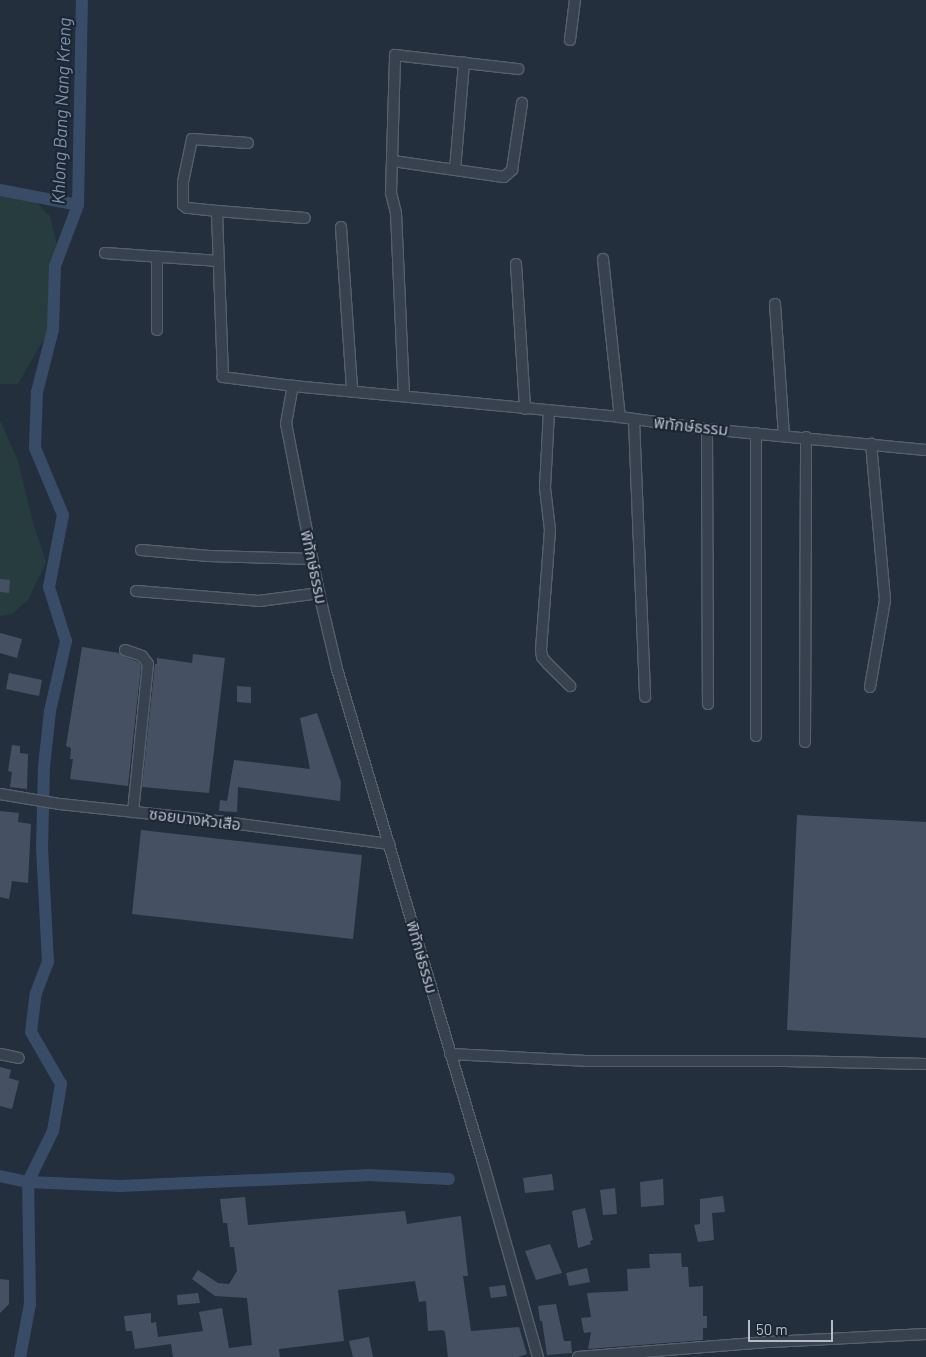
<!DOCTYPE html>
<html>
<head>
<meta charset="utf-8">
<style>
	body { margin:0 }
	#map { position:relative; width:926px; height:1357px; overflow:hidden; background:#242f3e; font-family:Barlow,"Noto Sans Thai",sans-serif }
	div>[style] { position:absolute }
	.green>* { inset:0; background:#263c3f }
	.canal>* { height:12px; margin:-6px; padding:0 6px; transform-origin:6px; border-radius:6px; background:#394c67 }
	.building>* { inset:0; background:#455162 }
	.roads { filter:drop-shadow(1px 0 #565f6c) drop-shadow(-1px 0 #565f6c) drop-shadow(0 1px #565f6c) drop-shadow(0 -1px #565f6c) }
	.minor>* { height:10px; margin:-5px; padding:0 5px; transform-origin:5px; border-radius:5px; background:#38414e }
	span { translate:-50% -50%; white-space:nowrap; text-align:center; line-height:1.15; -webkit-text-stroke:4.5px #1d2633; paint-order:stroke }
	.street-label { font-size:16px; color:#b4bcc9 }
	.water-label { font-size:18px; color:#7c92b1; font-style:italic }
	.scale { position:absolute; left:748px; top:1320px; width:85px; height:22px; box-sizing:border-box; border:2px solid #b4bcc9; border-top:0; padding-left:6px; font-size:15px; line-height:18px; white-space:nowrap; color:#b4bcc9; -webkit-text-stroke:4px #1d2633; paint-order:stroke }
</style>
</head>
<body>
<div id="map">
	<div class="green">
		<i style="clip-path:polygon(0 192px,29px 195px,50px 216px,57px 245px,59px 285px,53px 323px,18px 384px,0 384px)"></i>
		<i style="clip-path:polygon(0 420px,18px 461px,33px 523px,46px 562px,28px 600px,12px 614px,0 616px)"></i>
	</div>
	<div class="canal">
		<i style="left:0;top:190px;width:79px;rotate:10.9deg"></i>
		<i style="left:0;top:1176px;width:29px;rotate:12deg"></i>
		<i style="left:28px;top:1182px;width:92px;rotate:2.5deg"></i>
		<i style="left:120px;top:1186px;width:247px;rotate:-2.5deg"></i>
		<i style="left:367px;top:1175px;width:82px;rotate:2.8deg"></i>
		<i style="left:20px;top:1357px;width:54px;rotate:-79.3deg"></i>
		<i style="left:30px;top:1304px;width:122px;rotate:-90.9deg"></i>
		<i style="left:28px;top:1182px;width:57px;rotate:-63.9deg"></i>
		<i style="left:53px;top:1131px;width:48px;rotate:-80.3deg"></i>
		<i style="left:61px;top:1084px;width:60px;rotate:-120deg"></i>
		<i style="left:31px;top:1032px;width:39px;rotate:-83deg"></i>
		<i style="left:36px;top:993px;width:33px;rotate:-69deg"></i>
		<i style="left:48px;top:962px;width:113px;rotate:-93deg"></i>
		<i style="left:42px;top:849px;width:82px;rotate:-88.6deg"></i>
		<i style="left:44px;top:767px;width:56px;rotate:-83.9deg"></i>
		<i style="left:50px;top:711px;width:72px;rotate:-77.1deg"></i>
		<i style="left:66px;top:641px;width:57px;rotate:-107.5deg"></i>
		<i style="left:49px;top:587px;width:73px;rotate:-79deg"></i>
		<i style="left:63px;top:515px;width:73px;rotate:-112.7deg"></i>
		<i style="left:35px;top:448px;width:56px;rotate:-88deg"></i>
		<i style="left:37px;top:392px;width:65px;rotate:-75.7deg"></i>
		<i style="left:53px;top:329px;width:63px;rotate:-88.2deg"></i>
		<i style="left:55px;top:266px;width:65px;rotate:-69.3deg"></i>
		<i style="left:78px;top:205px;width:205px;rotate:-88.9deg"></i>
	</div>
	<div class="building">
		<i style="clip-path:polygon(0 579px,10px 580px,9px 593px,0 592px)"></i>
		<i style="clip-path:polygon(0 633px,22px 639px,17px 658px,0 653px)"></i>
		<i style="clip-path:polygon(82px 647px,119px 653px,123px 656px,138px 662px,141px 666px,128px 786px,70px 779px,73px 759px,70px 759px,71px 748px,66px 746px)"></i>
		<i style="clip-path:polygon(193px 654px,225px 658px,209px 793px,142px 787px,155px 664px,157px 664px,157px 658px,192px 663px)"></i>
		<i style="clip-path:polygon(9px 673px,42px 680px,39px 696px,6px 689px)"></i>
		<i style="clip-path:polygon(237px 686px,251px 687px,251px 703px,237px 702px)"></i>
		<i style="clip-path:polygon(317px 713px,341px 782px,340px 801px,238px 787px,237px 812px,219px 811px,220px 800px,227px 801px,234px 760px,310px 769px,300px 718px)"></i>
		<i style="clip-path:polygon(12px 745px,20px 746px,20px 753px,28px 754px,27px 789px,10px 787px,12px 772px,8px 771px)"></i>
		<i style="clip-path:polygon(0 811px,19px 813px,18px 822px,31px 824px,28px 883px,12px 881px,9px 899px,0 897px)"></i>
		<i style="clip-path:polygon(797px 815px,926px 822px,926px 1038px,787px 1030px)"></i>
		<i style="clip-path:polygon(141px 830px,362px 855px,353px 939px,132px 914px)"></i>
		<i style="clip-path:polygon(0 1067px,11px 1070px,9px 1078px,19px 1081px,12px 1109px,0 1106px)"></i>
		<i style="clip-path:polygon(552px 1174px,554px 1190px,525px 1193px,523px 1178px)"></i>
		<i style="clip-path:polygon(663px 1179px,664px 1205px,641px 1207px,640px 1182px)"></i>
		<i style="clip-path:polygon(615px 1188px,617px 1214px,603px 1215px,600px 1190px)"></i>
		<i style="clip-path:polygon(723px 1196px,725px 1212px,712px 1213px,714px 1240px,698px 1242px,694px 1225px,700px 1224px,700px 1199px)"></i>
		<i style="clip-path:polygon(245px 1197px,248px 1225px,405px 1211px,407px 1224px,461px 1216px,468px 1276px,463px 1276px,471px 1331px,519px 1327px,527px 1354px,518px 1357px,448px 1357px,445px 1332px,443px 1330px,428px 1331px,426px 1301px,419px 1302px,415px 1281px,338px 1290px,344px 1341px,279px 1349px,280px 1357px,173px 1357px,171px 1344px,135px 1349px,132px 1331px,126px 1331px,124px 1316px,151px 1313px,151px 1323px,156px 1322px,158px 1337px,203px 1331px,199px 1312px,222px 1308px,229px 1348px,252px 1345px,247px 1298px,215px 1296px,192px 1279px,198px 1270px,218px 1283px,229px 1284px,237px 1271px,234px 1247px,230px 1247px,227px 1223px,223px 1223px,220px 1199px)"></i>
		<i style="clip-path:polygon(585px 1208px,593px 1240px,590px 1241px,591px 1244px,578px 1248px,572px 1211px)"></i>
		<i style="clip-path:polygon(550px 1244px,562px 1273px,536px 1280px,525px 1251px)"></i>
		<i style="clip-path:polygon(681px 1253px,682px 1267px,688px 1267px,689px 1287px,703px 1286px,703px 1316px,707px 1316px,707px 1328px,703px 1328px,703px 1340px,588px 1349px,591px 1332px,584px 1333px,581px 1318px,591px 1317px,587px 1293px,628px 1291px,627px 1269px,650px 1268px,649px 1254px)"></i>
		<i style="clip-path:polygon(587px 1268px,590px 1282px,569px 1286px,566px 1273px)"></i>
		<i style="clip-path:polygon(0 1279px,9px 1280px,9px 1304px,0 1313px)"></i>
		<i style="clip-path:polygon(505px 1285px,507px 1296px,491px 1298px,489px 1287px)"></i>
		<i style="clip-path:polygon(198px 1293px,200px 1303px,178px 1305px,177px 1295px)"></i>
		<i style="clip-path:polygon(556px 1304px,564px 1341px,571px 1341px,572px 1353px,547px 1355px,542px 1321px,540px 1321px,538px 1306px)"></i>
		<i style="clip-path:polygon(369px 1337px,373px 1357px,353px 1357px,349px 1341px)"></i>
	</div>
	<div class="roads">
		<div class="minor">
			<i style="left:570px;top:40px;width:40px;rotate:-82.9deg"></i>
			<i style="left:393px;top:161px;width:112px;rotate:8.2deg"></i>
			<i style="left:504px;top:177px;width:11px;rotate:-41deg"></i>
			<i style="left:512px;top:170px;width:68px;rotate:-81.5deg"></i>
			<i style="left:455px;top:170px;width:108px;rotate:-85.2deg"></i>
			<i style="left:217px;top:211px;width:30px;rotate:-174deg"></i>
			<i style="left:187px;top:208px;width:5px;rotate:-143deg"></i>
			<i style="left:183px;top:205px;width:23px;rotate:-90deg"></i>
			<i style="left:183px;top:182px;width:44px;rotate:-78.2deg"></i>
			<i style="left:192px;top:139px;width:56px;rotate:4.1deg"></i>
			<i style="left:341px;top:227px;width:163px;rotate:86.1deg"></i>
			<i style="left:105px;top:253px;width:114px;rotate:4deg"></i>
			<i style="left:157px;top:257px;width:73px;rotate:90deg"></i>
			<i style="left:603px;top:259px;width:159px;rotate:83.9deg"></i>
			<i style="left:516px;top:264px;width:145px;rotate:86.4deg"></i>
			<i style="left:775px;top:304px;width:131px;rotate:86.1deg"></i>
			<i style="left:293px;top:386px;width:71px;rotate:-172.7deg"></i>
			<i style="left:223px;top:377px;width:166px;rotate:-92.1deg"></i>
			<i style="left:217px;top:211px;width:88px;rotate:4.5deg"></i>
			<i style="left:404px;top:396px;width:183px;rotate:-92.5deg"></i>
			<i style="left:396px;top:213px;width:21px;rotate:-104deg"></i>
			<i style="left:391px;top:193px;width:138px;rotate:-88.3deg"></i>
			<i style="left:395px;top:55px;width:124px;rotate:6.5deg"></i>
			<i style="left:549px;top:411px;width:77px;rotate:93deg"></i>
			<i style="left:545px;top:488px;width:42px;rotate:83.2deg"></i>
			<i style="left:550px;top:530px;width:120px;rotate:94.3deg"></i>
			<i style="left:541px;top:650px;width:7px;rotate:82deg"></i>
			<i style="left:542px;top:657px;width:8px;rotate:50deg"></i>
			<i style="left:547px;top:663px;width:33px;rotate:45deg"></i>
			<i style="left:634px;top:420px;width:277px;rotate:87.7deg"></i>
			<i style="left:707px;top:429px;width:275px;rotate:89.8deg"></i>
			<i style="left:141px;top:550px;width:68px;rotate:5deg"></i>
			<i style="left:209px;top:556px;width:103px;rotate:1.7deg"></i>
			<i style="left:136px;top:591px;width:123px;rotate:4.6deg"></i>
			<i style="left:259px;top:601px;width:61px;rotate:-7.6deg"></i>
			<i style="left:125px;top:650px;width:18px;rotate:19deg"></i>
			<i style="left:142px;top:656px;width:10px;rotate:53deg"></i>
			<i style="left:148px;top:664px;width:149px;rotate:95.8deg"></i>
			<i style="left:870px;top:687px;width:88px;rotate:-80.2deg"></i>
			<i style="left:885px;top:600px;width:157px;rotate:-95.1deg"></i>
			<i style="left:756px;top:736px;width:303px;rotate:-90deg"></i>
			<i style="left:805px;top:742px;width:305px;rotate:-89.8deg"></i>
			<i style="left:0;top:794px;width:61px;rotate:9.5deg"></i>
			<i style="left:60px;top:804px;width:150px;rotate:6.1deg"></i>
			<i style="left:209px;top:820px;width:182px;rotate:7.6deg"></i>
			<i style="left:0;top:1054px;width:19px;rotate:12deg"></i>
			<i style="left:450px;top:1054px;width:136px;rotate:2.9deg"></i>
			<i style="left:586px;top:1061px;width:199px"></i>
			<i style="left:785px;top:1061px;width:141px;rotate:1.2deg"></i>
			<i style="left:538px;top:1357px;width:198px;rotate:-105.8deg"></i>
			<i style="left:484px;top:1166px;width:518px;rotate:-106.48deg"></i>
			<i style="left:337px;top:669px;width:78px;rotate:-103.3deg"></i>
			<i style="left:319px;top:593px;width:172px;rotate:-101deg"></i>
			<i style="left:286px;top:424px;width:39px;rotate:-80deg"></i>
			<i style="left:293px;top:386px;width:328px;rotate:5.4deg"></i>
			<i style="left:620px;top:417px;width:88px;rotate:7.9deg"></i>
			<i style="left:707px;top:429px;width:220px;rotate:5.5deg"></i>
			<i style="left:578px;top:1357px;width:193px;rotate:-4.5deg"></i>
			<i style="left:770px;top:1342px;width:156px;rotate:-2.9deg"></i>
		</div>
	</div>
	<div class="street-label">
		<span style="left:691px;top:426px;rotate:6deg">พิทักษ์ธรรม</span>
		<span style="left:314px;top:567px;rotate:78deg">พิทักษ์ธรรม</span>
		<span style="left:195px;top:819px;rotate:7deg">ซอยบางหัวเสือ</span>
		<span style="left:422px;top:957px;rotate:74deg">พิทักษ์ธรรม</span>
	</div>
	<div class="water-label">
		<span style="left:61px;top:111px;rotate:-88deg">Khlong Bang Nang Kreng</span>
	</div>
	<div class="scale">50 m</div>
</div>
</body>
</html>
